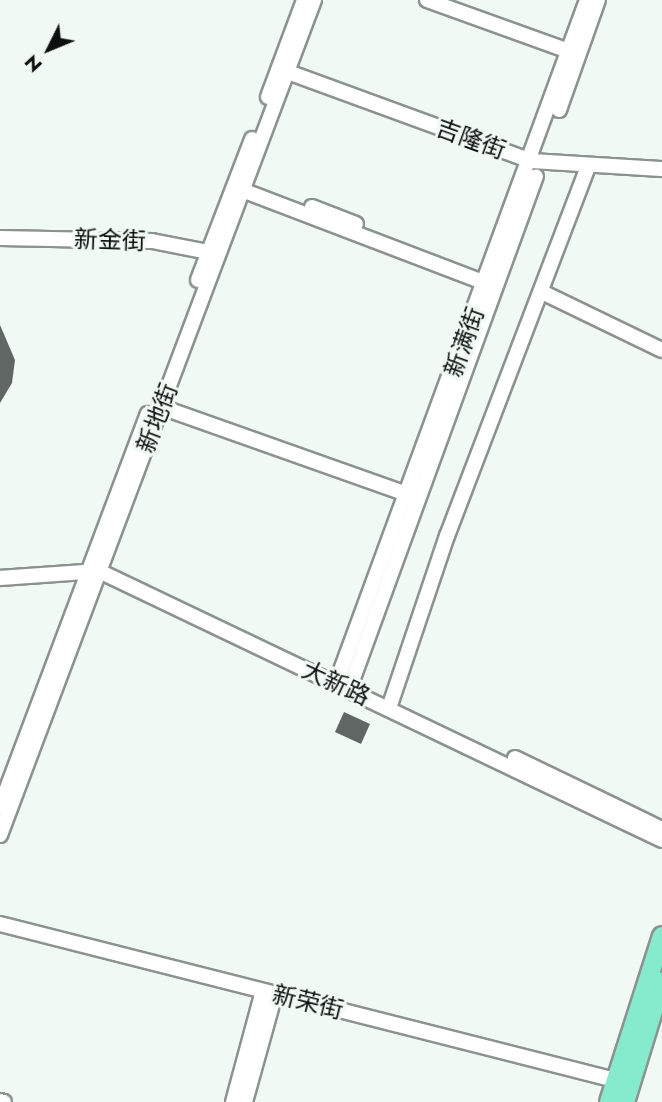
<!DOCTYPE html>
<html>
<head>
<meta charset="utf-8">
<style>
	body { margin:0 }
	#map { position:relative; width:662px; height:1102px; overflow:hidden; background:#f1f9f5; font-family:Jost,"Noto Sans SC",sans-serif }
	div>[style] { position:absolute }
	.building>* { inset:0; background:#606663 }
	.roads { filter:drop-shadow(2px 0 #8c928f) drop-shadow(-2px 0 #8c928f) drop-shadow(0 2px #8c928f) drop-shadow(0 -2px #8c928f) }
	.minor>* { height:14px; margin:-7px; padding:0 7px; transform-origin:7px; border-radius:7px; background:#fff }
	.major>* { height:18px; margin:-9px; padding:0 9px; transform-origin:9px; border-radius:9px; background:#86ebcc }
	span { translate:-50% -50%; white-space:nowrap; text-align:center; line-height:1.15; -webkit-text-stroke:6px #f1f9f5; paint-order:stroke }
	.street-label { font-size:24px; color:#0d100f }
	.north { position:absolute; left:14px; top:14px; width:70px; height:70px; -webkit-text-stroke:5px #f1f9f5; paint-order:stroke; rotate:227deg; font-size:19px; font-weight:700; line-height:28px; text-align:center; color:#0d100f }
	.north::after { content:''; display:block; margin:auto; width:24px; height:32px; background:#0d100f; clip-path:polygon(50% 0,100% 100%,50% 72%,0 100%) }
</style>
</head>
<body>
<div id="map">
	<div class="building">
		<i style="clip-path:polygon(0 325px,15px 360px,12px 383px,0 403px)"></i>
		<i style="clip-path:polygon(344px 712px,370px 724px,361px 744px,335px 732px)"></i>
	</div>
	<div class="roads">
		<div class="minor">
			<i style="left:427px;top:0;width:151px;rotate:19.8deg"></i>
			<i style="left:288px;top:72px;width:259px;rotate:20.1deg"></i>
			<i style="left:531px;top:161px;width:131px;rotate:3.5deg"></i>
			<i style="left:268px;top:97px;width:103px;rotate:-69.6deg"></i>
			<i style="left:559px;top:110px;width:117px;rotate:-70.5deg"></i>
			<i style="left:242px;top:190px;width:260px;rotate:20.9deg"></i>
			<i style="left:312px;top:207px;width:47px;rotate:21.1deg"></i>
			<i style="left:0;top:238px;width:152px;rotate:1.1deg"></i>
			<i style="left:152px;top:241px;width:67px;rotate:11.1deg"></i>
			<i style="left:198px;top:280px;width:151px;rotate:-69deg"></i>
			<i style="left:542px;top:292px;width:133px;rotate:25.8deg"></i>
			<i style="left:161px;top:407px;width:263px;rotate:19.5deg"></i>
			<i style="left:0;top:578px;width:99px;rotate:-4deg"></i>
			<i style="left:99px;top:571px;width:624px;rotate:25.54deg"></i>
			<i style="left:352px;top:681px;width:537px;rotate:-69.98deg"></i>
			<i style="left:336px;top:684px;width:729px;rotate:-69.85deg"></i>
			<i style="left:389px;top:708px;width:182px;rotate:-71.4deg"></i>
			<i style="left:447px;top:536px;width:397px;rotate:-69.1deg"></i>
			<i style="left:515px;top:758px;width:163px;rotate:25.8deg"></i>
			<i style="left:0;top:807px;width:420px;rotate:-69.4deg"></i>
			<i style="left:0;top:835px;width:892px;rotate:-69.39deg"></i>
			<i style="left:0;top:924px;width:634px;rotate:14.23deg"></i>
			<i style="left:0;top:1101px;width:4px;rotate:14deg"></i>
			<i style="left:233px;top:1102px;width:115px;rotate:-74.9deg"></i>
			<i style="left:245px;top:1102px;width:112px;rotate:-74.5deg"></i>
		</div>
		<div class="major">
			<i style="left:609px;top:1102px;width:174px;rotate:-72.3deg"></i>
			<i style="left:625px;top:1102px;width:126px;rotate:-72.9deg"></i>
		</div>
	</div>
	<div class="street-label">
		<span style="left:471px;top:139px;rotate:20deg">吉隆街</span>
		<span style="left:110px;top:240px;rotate:2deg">新金街</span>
		<span style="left:464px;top:342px;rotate:-70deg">新满街</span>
		<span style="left:157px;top:418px;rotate:-69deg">新地街</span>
		<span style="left:336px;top:683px;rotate:25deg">大新路</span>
		<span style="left:308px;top:1002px;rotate:14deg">新荣街</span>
	</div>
	<div class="north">N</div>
</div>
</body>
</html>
